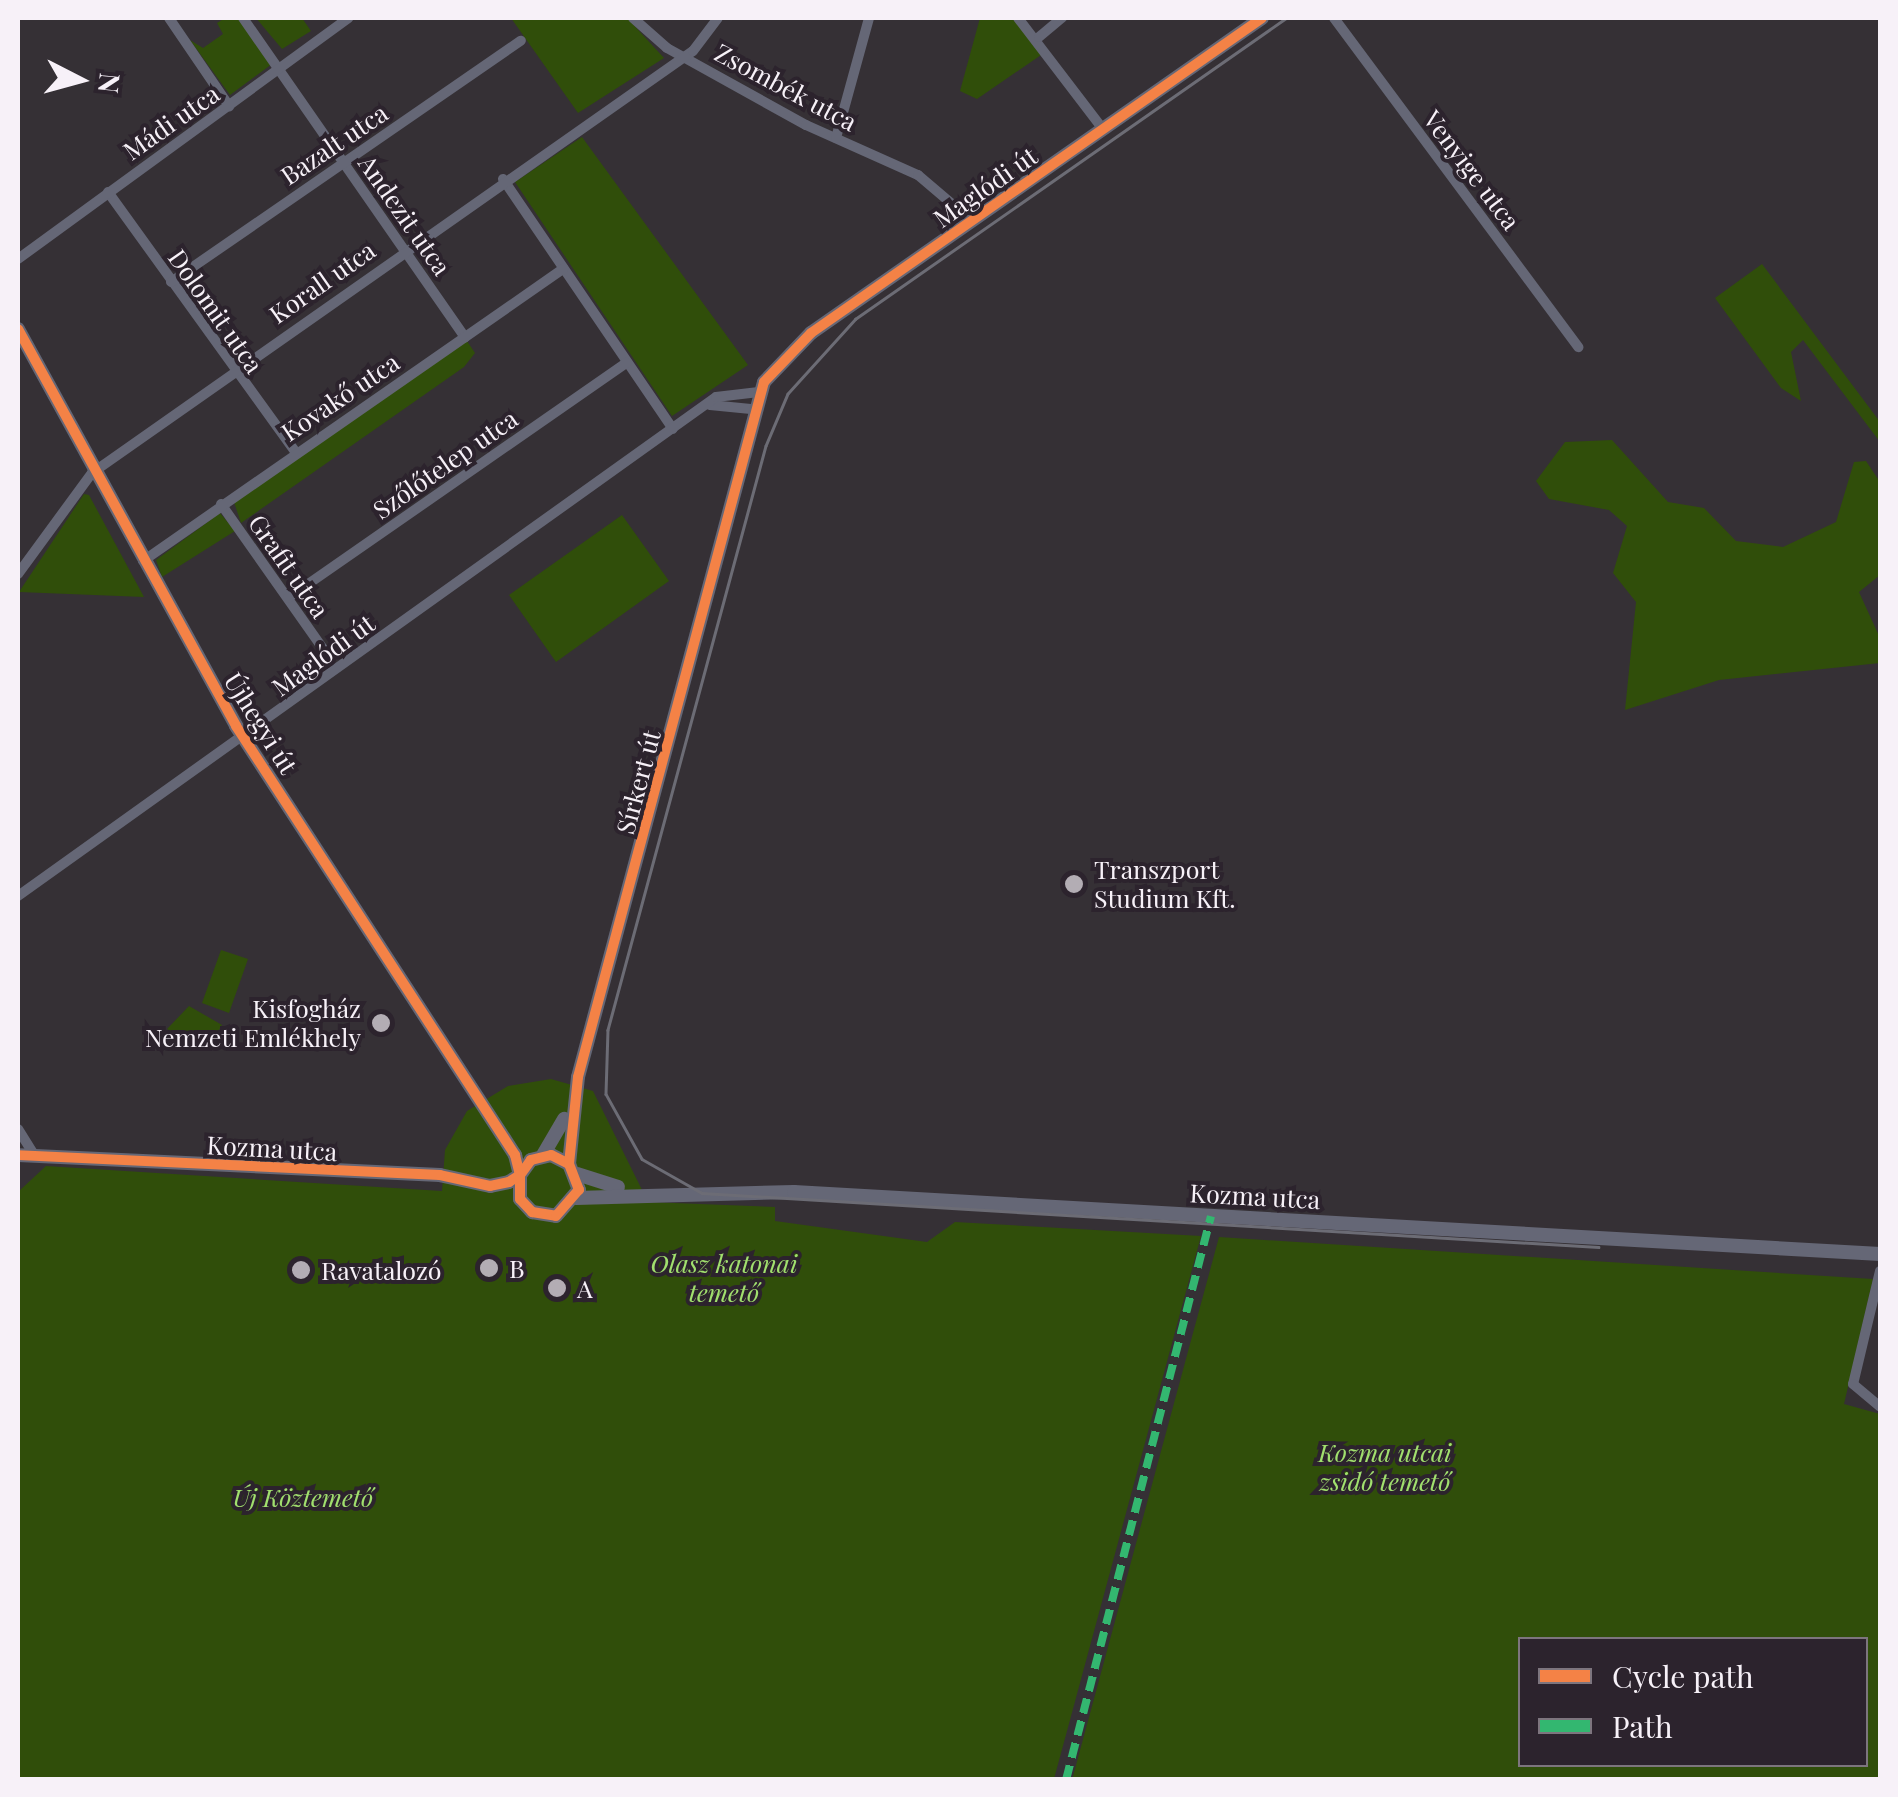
<!DOCTYPE html>
<html>
<head>
<meta charset="utf-8">
<style>
	body { margin:0 }
	#map { position:relative; width:1898px; height:1797px; overflow:hidden; background:#353035; font-family:"Playfair Display",serif }
	div>[style] { position:absolute }
	.green>* { inset:0; background:#304e0a }
	.minor>* { height:10px; margin:-5px; padding:0 5px; transform-origin:5px; border-radius:5px; background:#656776 }
	.tertiary>* { height:14px; margin:-7px; padding:0 7px; transform-origin:7px; border-radius:7px; background:#656776 }
	.tram>* { height:2.5px; margin:-1.25px; padding:0 1.25px; transform-origin:1.25px; border-radius:1.25px; background:#6c6c75 }
	.quiet>* { height:8px; margin-top:-4px; transform-origin:0; background:repeating-linear-gradient(90deg,#33b770 0 15px,transparent 0 23px) }
	.cycleway>* { height:10px; margin:-5px; padding:0 5px; transform-origin:5px; border-radius:5px; background:#f48246 }
	.dots>* { width:28px; height:28px; translate:-50% -50%; box-sizing:border-box; border:5px solid #2c232d; border-radius:50% }
	span { translate:-50% -50%; white-space:nowrap; text-align:center; line-height:1.15; -webkit-text-stroke:8px #2c232d; paint-order:stroke }
	.street-label { font-size:25px; color:#f7f1f8 }
	.poi-label { font-size:25px; color:#f7f1f8 }
	.left { translate:0 -50%; text-align:left }
	.right { translate:-100% -50%; text-align:right }
	.park-label { font-size:25px; color:#a1e06e; font-style:italic }
	.frame { position:absolute; inset:0; border:20px solid #f7f1f8; pointer-events:none }
	.legend { position:absolute; left:1518px; top:1637px; width:350px; height:130px; box-sizing:border-box; background:#2c232d; border:2px solid #7d757e; margin:0; padding:12px 18px; list-style:none; font-size:30px; color:#f7f1f8 }
	.legend li { display:flex; align-items:center; gap:20px; height:50px }
	.legend b { width:50px; border:2px solid #7d757e }
	.north { position:absolute; left:30px; top:30px; width:100px; height:100px; -webkit-text-stroke:8px #2c232d; paint-order:stroke; rotate:96deg; font-size:28px; font-weight:700; line-height:40px; text-align:center; color:#f7f1f8 }
	.north::after { content:''; display:block; margin:auto; width:35px; height:45px; background:#f7f1f8; clip-path:polygon(50% 0,100% 100%,50% 72%,0 100%) }
</style>
</head>
<body>
<div id="map">
	<div class="green">
		<i style="clip-path:polygon(225px 18px,240px 18px,272px 64px,230px 95px,190px 40px,203px 48px,223px 34px,217px 23px)"></i>
		<i style="clip-path:polygon(256px 18px,302px 18px,311px 31px,282px 49px)"></i>
		<i style="clip-path:polygon(511px 18px,629px 20px,664px 58px,578px 113px)"></i>
		<i style="clip-path:polygon(980px 18px,1014px 18px,1044px 53px,977px 99px,960px 91px)"></i>
		<i style="clip-path:polygon(582px 137px,748px 365px,672px 416px,515px 182px)"></i>
		<i style="clip-path:polygon(1762px 264px,1880px 422px,1880px 442px,1803px 340px,1791px 352px,1801px 401px,1781px 388px,1715px 298px)"></i>
		<i style="clip-path:polygon(467px 341px,475px 353px,464px 367px,241px 523px,234px 502px)"></i>
		<i style="clip-path:polygon(1612px 440px,1668px 502px,1704px 508px,1736px 541px,1783px 547px,1836px 522px,1854px 462px,1866px 461px,1880px 482px,1880px 575px,1859px 592px,1880px 638px,1880px 663px,1719px 680px,1625px 710px,1636px 602px,1613px 573px,1627px 526px,1609px 510px,1549px 499px,1536px 481px,1565px 442px)"></i>
		<i style="clip-path:polygon(84px 494px,89px 495px,144px 597px,19px 592px)"></i>
		<i style="clip-path:polygon(220px 513px,235px 531px,162px 577px,156px 560px)"></i>
		<i style="clip-path:polygon(622px 515px,669px 581px,556px 662px,509px 595px)"></i>
		<i style="clip-path:polygon(221px 950px,248px 959px,229px 1013px,202px 1003px)"></i>
		<i style="clip-path:polygon(189px 1006px,222px 1025px,207px 1050px,167px 1029px)"></i>
		<i style="clip-path:polygon(551px 1079px,593px 1091px,648px 1202px,775px 1207px,775px 1221px,927px 1242px,955px 1222px,1201px 1236px,1054px 1779px,18px 1780px,18px 1192px,46px 1166px,442px 1191px,445px 1150px,467px 1111px,508px 1086px)"></i>
		<i style="clip-path:polygon(evenodd,1219px 1237px,1873px 1279px,1844px 1404px,1880px 1414px,1880px 1779px,1072px 1780px,1219px 1237px,1520px 1640px,1866px 1640px,1866px 1764px,1520px 1764px,1520px 1640px)"></i>
	</div>
	<div class="minor">
		<i style="left:169px;top:18px;width:107px;rotate:55.7deg"></i>
		<i style="left:243px;top:18px;width:389px;rotate:55.2deg"></i>
		<i style="left:633px;top:18px;width:45px;rotate:41.4deg"></i>
		<i style="left:667px;top:48px;width:159px;rotate:29deg"></i>
		<i style="left:806px;top:125px;width:123px;rotate:24.1deg"></i>
		<i style="left:918px;top:175px;width:71px;rotate:40.4deg"></i>
		<i style="left:1018px;top:18px;width:140px;rotate:52.6deg"></i>
		<i style="left:1334px;top:18px;width:410px;rotate:53.4deg"></i>
		<i style="left:1039px;top:37px;width:30px;rotate:-40deg"></i>
		<i style="left:836px;top:138px;width:124px;rotate:-74.6deg"></i>
		<i style="left:503px;top:179px;width:302px;rotate:55.8deg"></i>
		<i style="left:108px;top:192px;width:319px;rotate:54.2deg"></i>
		<i style="left:18px;top:259px;width:409px;rotate:-36.1deg"></i>
		<i style="left:171px;top:282px;width:425px;rotate:-34.6deg"></i>
		<i style="left:710px;top:405px;width:41px;rotate:5.6deg"></i>
		<i style="left:221px;top:504px;width:179px;rotate:54.8deg"></i>
		<i style="left:143px;top:561px;width:512px;rotate:-34.81deg"></i>
		<i style="left:18px;top:574px;width:125px;rotate:-53.8deg"></i>
		<i style="left:92px;top:473px;width:734px;rotate:-35.08deg"></i>
		<i style="left:693px;top:51px;width:41px;rotate:-52.9deg"></i>
		<i style="left:288px;top:598px;width:412px;rotate:-34.8deg"></i>
		<i style="left:18px;top:896px;width:858px;rotate:-35.56deg"></i>
		<i style="left:716px;top:397px;width:43px;rotate:-6.6deg"></i>
		<i style="left:18px;top:1129px;width:32px;rotate:58deg"></i>
		<i style="left:1880px;top:1271px;width:116px;rotate:103.4deg"></i>
		<i style="left:1853px;top:1384px;width:35px;rotate:40deg"></i>
	</div>
	<div class="tertiary">
		<i style="left:18px;top:329px;width:453px;rotate:61.2deg"></i>
		<i style="left:236px;top:726px;width:512px;rotate:56.96deg"></i>
		<i style="left:515px;top:1155px;width:21px;rotate:76deg"></i>
		<i style="left:520px;top:1175px;width:24px;rotate:90deg"></i>
		<i style="left:520px;top:1199px;width:18px;rotate:47deg"></i>
		<i style="left:532px;top:1212px;width:24px;rotate:9deg"></i>
		<i style="left:556px;top:1216px;width:35px;rotate:-49deg"></i>
		<i style="left:579px;top:1190px;width:28px;rotate:-111deg"></i>
		<i style="left:569px;top:1164px;width:20px;rotate:-153deg"></i>
		<i style="left:551px;top:1155px;width:21px;rotate:166deg"></i>
		<i style="left:531px;top:1160px;width:19px;rotate:126deg"></i>
		<i style="left:520px;top:1175px;width:13px;rotate:148deg"></i>
		<i style="left:509px;top:1182px;width:19px;rotate:168deg"></i>
		<i style="left:490px;top:1186px;width:51px;rotate:-167.6deg"></i>
		<i style="left:440px;top:1175px;width:422px;rotate:-177.3deg"></i>
		<i style="left:543px;top:1155px;width:42px;rotate:-59.7deg"></i>
		<i style="left:569px;top:1164px;width:87px;rotate:-84.1deg"></i>
		<i style="left:578px;top:1077px;width:719px;rotate:-75.02deg"></i>
		<i style="left:764px;top:382px;width:68px;rotate:-46.2deg"></i>
		<i style="left:811px;top:333px;width:550px;rotate:-34.93deg"></i>
		<i style="left:577px;top:1174px;width:43px;rotate:17.6deg"></i>
		<i style="left:576px;top:1198px;width:218px;rotate:-1.6deg"></i>
		<i style="left:794px;top:1192px;width:1088px;rotate:3.27deg"></i>
	</div>
	<div class="tram">
		<i style="left:1287px;top:18px;width:526px;rotate:145.07deg"></i>
		<i style="left:856px;top:319px;width:101px;rotate:132.2deg"></i>
		<i style="left:788px;top:394px;width:56px;rotate:112.9deg"></i>
		<i style="left:766px;top:446px;width:605px;rotate:105.14deg"></i>
		<i style="left:608px;top:1030px;width:64px;rotate:91.8deg"></i>
		<i style="left:606px;top:1094px;width:74px;rotate:61deg"></i>
		<i style="left:642px;top:1159px;width:69px;rotate:29.5deg"></i>
		<i style="left:702px;top:1193px;width:898px;rotate:3.45deg"></i>
	</div>
	<div class="quiet">
		<i style="left:1066px;top:1780px;width:582px;rotate:-75.58deg"></i>
	</div>
	<div class="cycleway">
		<i style="left:18px;top:329px;width:453px;rotate:61.2deg"></i>
		<i style="left:236px;top:726px;width:512px;rotate:56.96deg"></i>
		<i style="left:515px;top:1155px;width:21px;rotate:76deg"></i>
		<i style="left:520px;top:1175px;width:24px;rotate:90deg"></i>
		<i style="left:520px;top:1199px;width:18px;rotate:47deg"></i>
		<i style="left:532px;top:1212px;width:24px;rotate:9deg"></i>
		<i style="left:556px;top:1216px;width:35px;rotate:-49deg"></i>
		<i style="left:579px;top:1190px;width:28px;rotate:-111deg"></i>
		<i style="left:569px;top:1164px;width:20px;rotate:-153deg"></i>
		<i style="left:551px;top:1155px;width:21px;rotate:166deg"></i>
		<i style="left:531px;top:1160px;width:19px;rotate:126deg"></i>
		<i style="left:520px;top:1175px;width:13px;rotate:148deg"></i>
		<i style="left:509px;top:1182px;width:19px;rotate:168deg"></i>
		<i style="left:490px;top:1186px;width:51px;rotate:-167.6deg"></i>
		<i style="left:440px;top:1175px;width:422px;rotate:-177.3deg"></i>
		<i style="left:569px;top:1164px;width:87px;rotate:-84.1deg"></i>
		<i style="left:578px;top:1077px;width:719px;rotate:-75.02deg"></i>
		<i style="left:764px;top:382px;width:68px;rotate:-46.2deg"></i>
		<i style="left:811px;top:333px;width:550px;rotate:-34.93deg"></i>
	</div>
	<div class="dots">
		<i style="left:1074px;top:884px;background:#b3adb4"></i>
		<i style="left:381px;top:1023px;background:#b3adb4"></i>
		<i style="left:489px;top:1268px;background:#b3adb4"></i>
		<i style="left:301px;top:1270px;background:#b3adb4"></i>
		<i style="left:557px;top:1288px;background:#b3adb4"></i>
	</div>
	<div class="street-label">
		<span style="left:786px;top:87px;rotate:28deg">Zsombék utca</span>
		<span style="left:171px;top:122px;rotate:-35deg">Mádi utca</span>
		<span style="left:334px;top:144px;rotate:-34deg">Bazalt utca</span>
		<span style="left:1472px;top:170px;rotate:53deg">Venyige utca</span>
		<span style="left:985px;top:187px;rotate:-35deg">Maglódi út</span>
		<span style="left:405px;top:215px;rotate:55deg">Andezit utca</span>
		<span style="left:322px;top:282px;rotate:-35deg">Korall utca</span>
		<span style="left:216px;top:311px;rotate:55deg">Dolomit utca</span>
		<span style="left:340px;top:397px;rotate:-34deg">Kovakő utca</span>
		<span style="left:445px;top:464px;rotate:-35deg">Szőlőtelep utca</span>
		<span style="left:289px;top:566px;rotate:55deg">Grafit utca</span>
		<span style="left:323px;top:655px;rotate:-36deg">Maglódi út</span>
		<span style="left:261px;top:723px;rotate:58deg">Újhegyi út</span>
		<span style="left:638px;top:782px;rotate:-75deg">Sírkert út</span>
		<span style="left:272px;top:1148px;rotate:3deg">Kozma utca</span>
		<span style="left:1255px;top:1196px;rotate:3deg">Kozma utca</span>
	</div>
	<div class="poi-label">
		<span class="left" style="left:1094px;top:884px">Transzport<br>Studium Kft.</span>
		<span class="right" style="left:361px;top:1023px">Kisfogház<br>Nemzeti Emlékhely</span>
		<span class="left" style="left:509px;top:1268px">B</span>
		<span class="left" style="left:321px;top:1270px">Ravatalozó</span>
		<span class="left" style="left:577px;top:1288px">A</span>
	</div>
	<div class="park-label">
		<span style="left:724px;top:1278px">Olasz katonai<br>temető</span>
		<span style="left:1385px;top:1467px">Kozma utcai<br>zsidó temető</span>
		<span style="left:303px;top:1497px">Új Köztemető</span>
	</div>
	<div class="frame"></div>
	<ul class="legend">
	<li><b style="height:12px;background:#f48246"></b>Cycle path</li>
	<li><b style="height:12px;background:#33b770"></b>Path</li>
	</ul>
	<div class="north">N</div>
</div>
</body>
</html>
